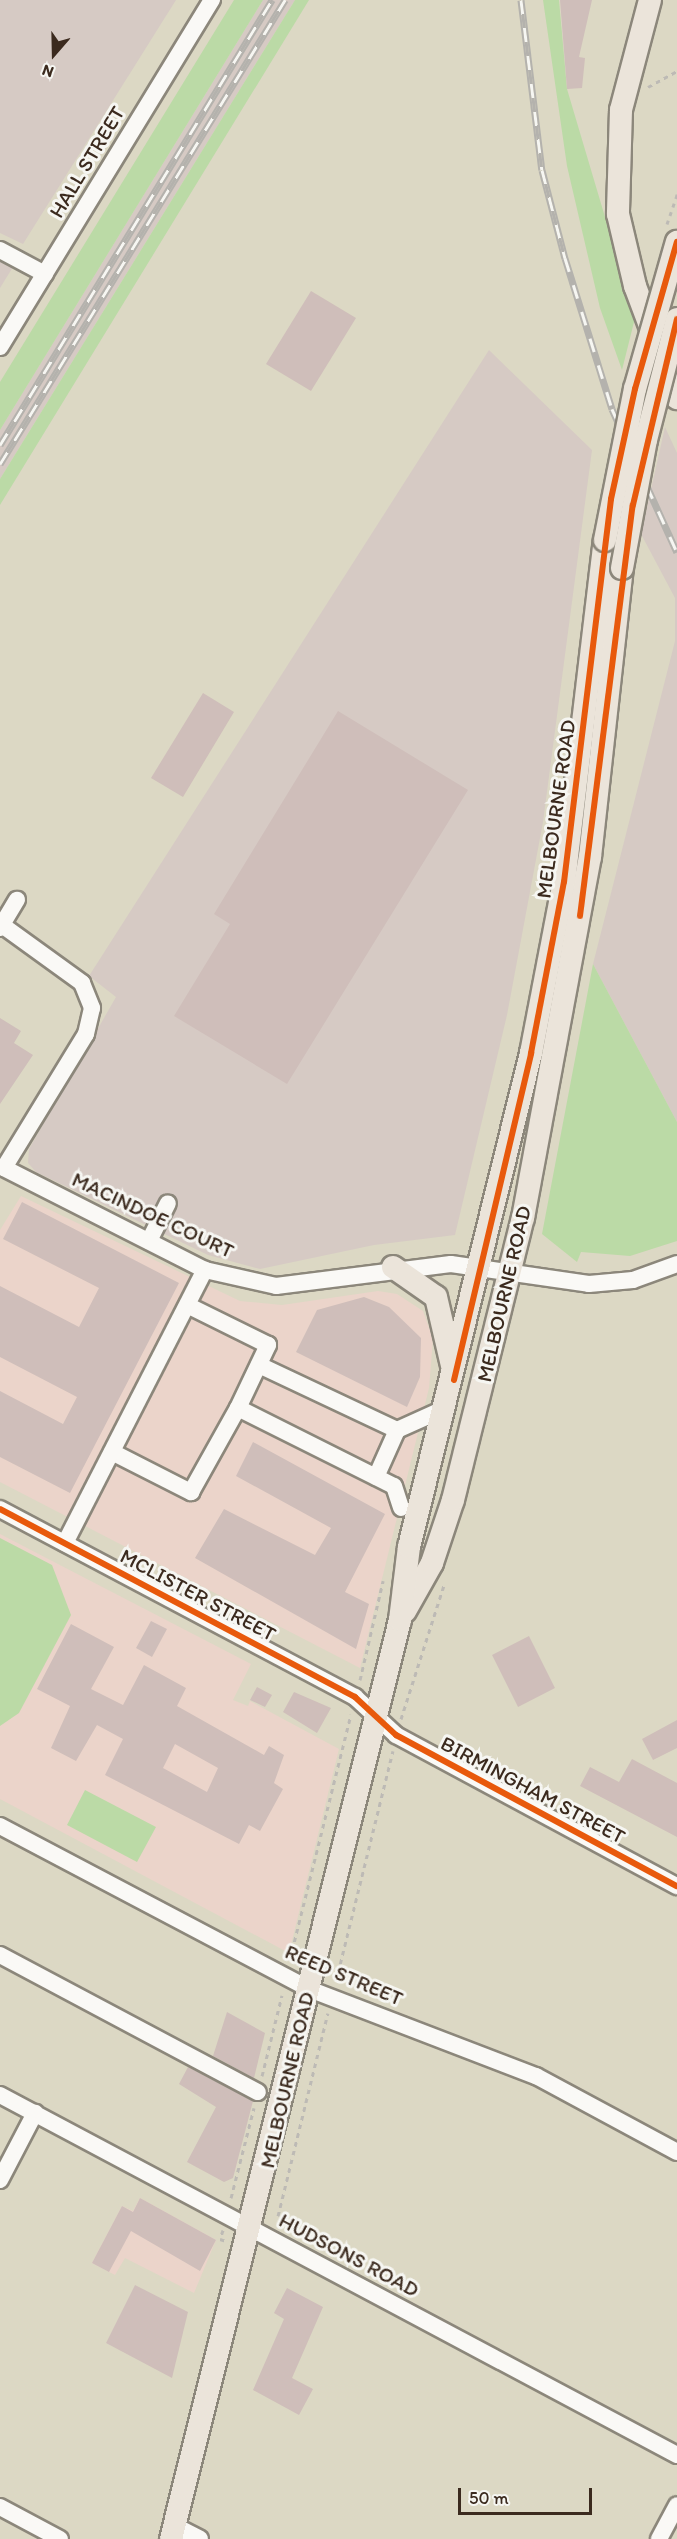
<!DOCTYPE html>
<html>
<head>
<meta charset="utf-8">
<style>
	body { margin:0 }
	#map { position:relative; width:677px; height:2539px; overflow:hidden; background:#dcd8c4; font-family:Itim,sans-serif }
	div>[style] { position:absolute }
	.built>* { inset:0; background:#ebd4ca }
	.industrial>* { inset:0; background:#d6cac4 }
	.green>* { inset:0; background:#bbdaa6 }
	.building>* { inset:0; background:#cfbeba }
	.path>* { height:3px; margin-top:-1.5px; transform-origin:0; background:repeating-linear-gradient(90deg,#bdbab5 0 4.5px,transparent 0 9px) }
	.roads { filter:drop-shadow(2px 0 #8c877b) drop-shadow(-2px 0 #8c877b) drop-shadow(0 2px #8c877b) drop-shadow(0 -2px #8c877b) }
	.minor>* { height:16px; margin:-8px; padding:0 8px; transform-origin:8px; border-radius:8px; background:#faf9f6 }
	.major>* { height:22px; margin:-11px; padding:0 11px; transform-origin:11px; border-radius:11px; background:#ebe4da }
	.rail>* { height:7px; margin-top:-3.5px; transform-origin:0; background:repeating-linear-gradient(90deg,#f6f6f2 0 14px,#b4b2ad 0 28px); box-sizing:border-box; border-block:2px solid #b4b2ad }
	.path-bridge>* { height:3px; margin-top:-1.5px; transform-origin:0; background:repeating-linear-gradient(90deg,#bdbab5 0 4.5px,transparent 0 9px) }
	.bridges { filter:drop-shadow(2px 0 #8c877b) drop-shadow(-2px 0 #8c877b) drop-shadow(0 2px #8c877b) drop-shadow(0 -2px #8c877b) }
	.major-bridge>* { height:22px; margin:-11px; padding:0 11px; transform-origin:11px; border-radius:11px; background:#ebe4da }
	.cycleway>* { height:6px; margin:-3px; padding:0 3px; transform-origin:3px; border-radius:3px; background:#e8590c }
	span { translate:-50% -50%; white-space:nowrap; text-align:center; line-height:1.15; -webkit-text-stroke:6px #f6f6f2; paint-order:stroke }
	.street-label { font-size:21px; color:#3b2a1e }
	.north { position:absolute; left:24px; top:24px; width:60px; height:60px; -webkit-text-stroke:4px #f6f6f2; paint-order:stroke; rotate:200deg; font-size:16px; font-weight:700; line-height:24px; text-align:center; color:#3b2a1e }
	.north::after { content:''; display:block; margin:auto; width:21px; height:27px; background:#3b2a1e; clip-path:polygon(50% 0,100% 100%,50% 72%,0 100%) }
	.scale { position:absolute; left:458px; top:2488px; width:134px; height:27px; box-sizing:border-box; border:3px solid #3b2a1e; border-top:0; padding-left:8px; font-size:18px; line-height:21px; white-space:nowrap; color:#3b2a1e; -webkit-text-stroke:4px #f6f6f2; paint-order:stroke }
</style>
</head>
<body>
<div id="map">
	<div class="built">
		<i style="clip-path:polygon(21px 1196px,240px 1301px,282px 1305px,378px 1291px,397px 1294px,423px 1311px,433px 1339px,429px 1388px,360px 1668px,0 1482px,0 1230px)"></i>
		<i style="clip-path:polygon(0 1534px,251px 1664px,233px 1700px,248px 1706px,250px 1701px,339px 1749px,289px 1953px,0 1799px)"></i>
		<i style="clip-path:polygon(140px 2198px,216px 2240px,194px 2293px,125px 2258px,115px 2275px,92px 2263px,122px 2206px,133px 2211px)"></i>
	</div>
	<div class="industrial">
		<i style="clip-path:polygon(0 0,176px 0,23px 244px,0 233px)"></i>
		<i style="clip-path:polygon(263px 0,295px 0,0 479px,0 430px)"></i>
		<i style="clip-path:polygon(0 260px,13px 267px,0 288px)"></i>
		<i style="clip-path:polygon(489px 350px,592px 450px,543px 822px,507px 1015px,455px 1235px,374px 1245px,260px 1269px,208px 1255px,36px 1172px,28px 1163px,29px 1149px,116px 997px,89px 976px)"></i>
		<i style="clip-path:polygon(665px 427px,677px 453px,677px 1122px,593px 964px,675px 641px,675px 598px,641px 534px)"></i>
	</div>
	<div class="green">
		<i style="clip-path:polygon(234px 0,263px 0,0 430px,0 382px)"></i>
		<i style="clip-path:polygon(295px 0,309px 0,0 505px,0 479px)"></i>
		<i style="clip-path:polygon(543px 0,559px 0,567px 89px,635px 318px,622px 370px,600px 308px,567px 166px)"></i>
		<i style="clip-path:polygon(593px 964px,677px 1122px,677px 1241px,630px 1256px,581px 1252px,577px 1262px,542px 1234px)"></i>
		<i style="clip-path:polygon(0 1538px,52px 1565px,71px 1615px,19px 1713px,0 1726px)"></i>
		<i style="clip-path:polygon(85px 1790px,156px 1827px,137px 1862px,67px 1825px)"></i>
	</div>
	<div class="building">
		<i style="clip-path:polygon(560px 0,592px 0,579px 57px,585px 58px,582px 88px,567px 89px)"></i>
		<i style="clip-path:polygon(311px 291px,356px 318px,311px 391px,266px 364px)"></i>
		<i style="clip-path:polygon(203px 693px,234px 712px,183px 797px,151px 778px)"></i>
		<i style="clip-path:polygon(338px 711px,468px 790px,287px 1084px,174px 1016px,230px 924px,214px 914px)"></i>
		<i style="clip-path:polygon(0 1018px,21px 1031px,14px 1043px,33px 1055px,0 1104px)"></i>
		<i style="clip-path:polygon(22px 1202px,179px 1283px,70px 1493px,0 1457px,0 1391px,63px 1424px,77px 1397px,0 1357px,0 1286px,79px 1327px,99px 1288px,3px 1239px)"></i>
		<i style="clip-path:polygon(364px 1297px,389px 1307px,421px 1338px,420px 1377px,407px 1407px,296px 1352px,317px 1310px)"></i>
		<i style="clip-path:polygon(253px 1442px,385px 1514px,345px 1592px,369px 1604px,356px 1649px,195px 1558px,224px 1509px,315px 1555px,331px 1528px,236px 1476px)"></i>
		<i style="clip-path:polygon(151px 1621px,167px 1629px,152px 1657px,136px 1648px)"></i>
		<i style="clip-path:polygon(evenodd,71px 1624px,114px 1647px,91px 1689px,123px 1705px,144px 1665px,186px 1688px,177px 1706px,264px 1755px,269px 1746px,284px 1755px,274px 1783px,283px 1789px,260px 1831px,249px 1825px,239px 1844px,105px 1775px,123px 1739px,97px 1725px,76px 1761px,51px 1748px,70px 1706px,37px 1689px,71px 1624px,175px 1744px,218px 1768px,207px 1792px,163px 1768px,175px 1744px)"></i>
		<i style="clip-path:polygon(529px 1636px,555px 1688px,518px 1707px,492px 1655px)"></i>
		<i style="clip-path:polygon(257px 1687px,272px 1695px,265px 1707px,250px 1700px)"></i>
		<i style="clip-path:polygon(294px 1692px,331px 1708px,317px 1733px,283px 1712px)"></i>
		<i style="clip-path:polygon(677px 1720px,677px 1748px,653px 1760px,642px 1739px)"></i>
		<i style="clip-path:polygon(632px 1759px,677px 1783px,677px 1837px,580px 1786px,590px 1767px,619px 1782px)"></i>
		<i style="clip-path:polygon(227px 2012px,265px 2033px,254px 2078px,213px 2056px)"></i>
		<i style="clip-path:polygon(188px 2067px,253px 2101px,233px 2178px,224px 2182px,187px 2162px,216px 2107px,179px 2084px)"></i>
		<i style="clip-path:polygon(140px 2198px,216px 2240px,200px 2271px,131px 2231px,109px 2272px,92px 2263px,122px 2206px,133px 2212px)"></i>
		<i style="clip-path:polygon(135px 2285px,188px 2312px,172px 2378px,106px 2343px)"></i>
		<i style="clip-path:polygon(287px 2288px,323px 2307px,292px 2378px,313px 2389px,299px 2415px,253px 2390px,284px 2319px,274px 2313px)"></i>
	</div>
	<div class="path">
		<i style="left:648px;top:87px;width:33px;rotate:-29deg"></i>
		<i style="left:677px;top:195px;width:1px;rotate:-90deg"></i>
		<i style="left:360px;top:1680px;width:102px;rotate:-76.9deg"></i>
		<i style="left:401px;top:1719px;width:141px;rotate:-72.2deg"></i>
		<i style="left:290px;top:1959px;width:252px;rotate:-76deg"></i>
		<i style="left:336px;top:1981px;width:237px;rotate:-76.1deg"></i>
		<i style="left:262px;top:2076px;width:83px;rotate:-76.1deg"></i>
		<i style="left:231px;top:2198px;width:93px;rotate:-75.7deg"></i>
		<i style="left:278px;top:2216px;width:209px;rotate:-76.2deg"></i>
		<i style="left:223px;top:2230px;width:9px;rotate:108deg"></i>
		<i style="left:220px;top:2239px;width:6px;rotate:18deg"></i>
	</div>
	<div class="roads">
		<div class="minor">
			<i style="left:0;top:250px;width:51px;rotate:28.1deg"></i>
			<i style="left:0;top:347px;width:407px;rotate:-58.6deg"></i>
			<i style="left:2px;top:925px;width:99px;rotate:35.9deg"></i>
			<i style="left:82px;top:983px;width:27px;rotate:68deg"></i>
			<i style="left:92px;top:1008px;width:27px;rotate:103deg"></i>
			<i style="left:86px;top:1034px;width:157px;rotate:121.5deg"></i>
			<i style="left:4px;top:1168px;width:225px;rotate:26.9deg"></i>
			<i style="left:205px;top:1270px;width:73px;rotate:12.7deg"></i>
			<i style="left:276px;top:1286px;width:176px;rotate:-7.2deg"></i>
			<i style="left:451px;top:1264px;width:139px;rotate:8.2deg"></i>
			<i style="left:589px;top:1284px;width:44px;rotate:-5.2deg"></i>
			<i style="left:633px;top:1280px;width:47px;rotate:-20deg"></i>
			<i style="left:0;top:928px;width:33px;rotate:-59deg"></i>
			<i style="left:149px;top:1241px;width:42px;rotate:-63.4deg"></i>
			<i style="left:259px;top:1365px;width:153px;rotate:25.2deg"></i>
			<i style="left:397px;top:1430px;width:54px;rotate:-24.2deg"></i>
			<i style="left:238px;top:1408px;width:174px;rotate:26.6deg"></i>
			<i style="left:394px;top:1486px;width:23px;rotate:72deg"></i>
			<i style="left:112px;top:1452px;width:89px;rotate:26.9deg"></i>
			<i style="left:191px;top:1492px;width:96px;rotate:-60.8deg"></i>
			<i style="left:238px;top:1408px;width:70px;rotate:-64.5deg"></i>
			<i style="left:268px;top:1345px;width:90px;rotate:-153.7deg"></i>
			<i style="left:376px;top:1477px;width:51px;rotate:-65.9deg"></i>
			<i style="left:0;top:1509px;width:402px;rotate:27.9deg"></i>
			<i style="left:355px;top:1697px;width:56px;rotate:42.8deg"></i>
			<i style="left:396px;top:1735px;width:319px;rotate:28.3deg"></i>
			<i style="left:65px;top:1543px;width:307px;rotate:-62.9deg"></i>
			<i style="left:0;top:1826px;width:349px;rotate:27.8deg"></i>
			<i style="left:309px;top:1989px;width:243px;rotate:21deg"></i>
			<i style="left:536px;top:2076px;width:160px;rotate:28.3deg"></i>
			<i style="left:0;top:1955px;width:292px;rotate:28deg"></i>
			<i style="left:0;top:2095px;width:767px;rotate:28deg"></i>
			<i style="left:0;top:2180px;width:76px;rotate:-62.4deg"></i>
			<i style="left:0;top:2507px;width:68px;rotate:28.1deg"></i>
			<i style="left:175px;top:2526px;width:28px;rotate:27deg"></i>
			<i style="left:659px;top:2539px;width:38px;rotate:-62deg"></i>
		</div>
		<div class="major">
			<i style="left:650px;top:0;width:114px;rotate:104.8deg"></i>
			<i style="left:621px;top:110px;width:104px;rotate:91.7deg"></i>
			<i style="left:618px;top:214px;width:74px;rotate:76.7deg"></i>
			<i style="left:635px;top:286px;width:120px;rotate:69.4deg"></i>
			<i style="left:393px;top:1267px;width:52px;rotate:34.9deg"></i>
			<i style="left:436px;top:1297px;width:71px;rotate:76.9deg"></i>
			<i style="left:405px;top:1611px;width:55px;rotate:-60.6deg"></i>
			<i style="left:432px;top:1563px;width:66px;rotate:-71.6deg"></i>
			<i style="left:453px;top:1500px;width:291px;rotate:-76.1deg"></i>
			<i style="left:523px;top:1218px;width:367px;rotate:-79.5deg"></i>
			<i style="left:590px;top:857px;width:291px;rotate:-83.7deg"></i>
			<i style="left:171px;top:2539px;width:947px;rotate:-76.01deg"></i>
			<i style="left:400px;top:1620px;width:74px;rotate:-83deg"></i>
			<i style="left:409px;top:1547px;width:509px;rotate:-76.13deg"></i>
			<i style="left:531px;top:1053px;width:174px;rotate:-79.1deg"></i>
			<i style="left:564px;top:882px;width:344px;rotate:-83.2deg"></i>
		</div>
	</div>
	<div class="rail">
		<i style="left:521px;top:0;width:171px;rotate:83deg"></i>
		<i style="left:542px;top:170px;width:91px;rotate:75.4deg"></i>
		<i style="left:565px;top:258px;width:158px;rotate:72.7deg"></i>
		<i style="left:612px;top:409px;width:157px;rotate:65.6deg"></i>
		<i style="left:0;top:445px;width:522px;rotate:-58.57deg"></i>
		<i style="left:0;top:464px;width:545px;rotate:-58.44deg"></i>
	</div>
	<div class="path-bridge">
		<i style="left:667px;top:224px;width:31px;rotate:-71deg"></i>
	</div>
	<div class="bridges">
		<div class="major-bridge">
			<i style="left:605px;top:540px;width:154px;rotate:-78.8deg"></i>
			<i style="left:635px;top:389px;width:153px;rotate:-74.1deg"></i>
			<i style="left:622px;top:568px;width:130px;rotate:-79.4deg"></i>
			<i style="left:646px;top:440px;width:125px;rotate:-75.6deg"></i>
		</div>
	</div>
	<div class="cycleway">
		<i style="left:580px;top:916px;width:414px;rotate:-82.7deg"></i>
		<i style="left:633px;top:505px;width:191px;rotate:-76.7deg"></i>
		<i style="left:454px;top:1380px;width:336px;rotate:-76.7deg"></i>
		<i style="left:531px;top:1053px;width:174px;rotate:-79.1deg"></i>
		<i style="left:564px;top:882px;width:386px;rotate:-83deg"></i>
		<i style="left:611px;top:499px;width:113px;rotate:-77.7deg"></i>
		<i style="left:635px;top:389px;width:153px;rotate:-74.1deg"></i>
		<i style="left:0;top:1509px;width:402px;rotate:27.9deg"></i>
		<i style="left:355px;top:1697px;width:56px;rotate:42.8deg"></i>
		<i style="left:396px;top:1735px;width:319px;rotate:28.3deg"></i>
	</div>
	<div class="street-label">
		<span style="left:87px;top:162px;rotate:-59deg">HALL STREET</span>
		<span style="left:556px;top:809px;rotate:-82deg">MELBOURNE ROAD</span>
		<span style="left:153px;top:1215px;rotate:25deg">MACINDOE COURT</span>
		<span style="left:504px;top:1294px;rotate:-77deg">MELBOURNE ROAD</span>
		<span style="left:198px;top:1595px;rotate:28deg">MCLISTER STREET</span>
		<span style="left:533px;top:1790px;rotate:28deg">BIRMINGHAM STREET</span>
		<span style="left:344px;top:1975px;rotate:23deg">REED STREET</span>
		<span style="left:287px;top:2080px;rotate:-77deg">MELBOURNE ROAD</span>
		<span style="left:349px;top:2255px;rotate:28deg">HUDSONS ROAD</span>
	</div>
	<div class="north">N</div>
	<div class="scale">50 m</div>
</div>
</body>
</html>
